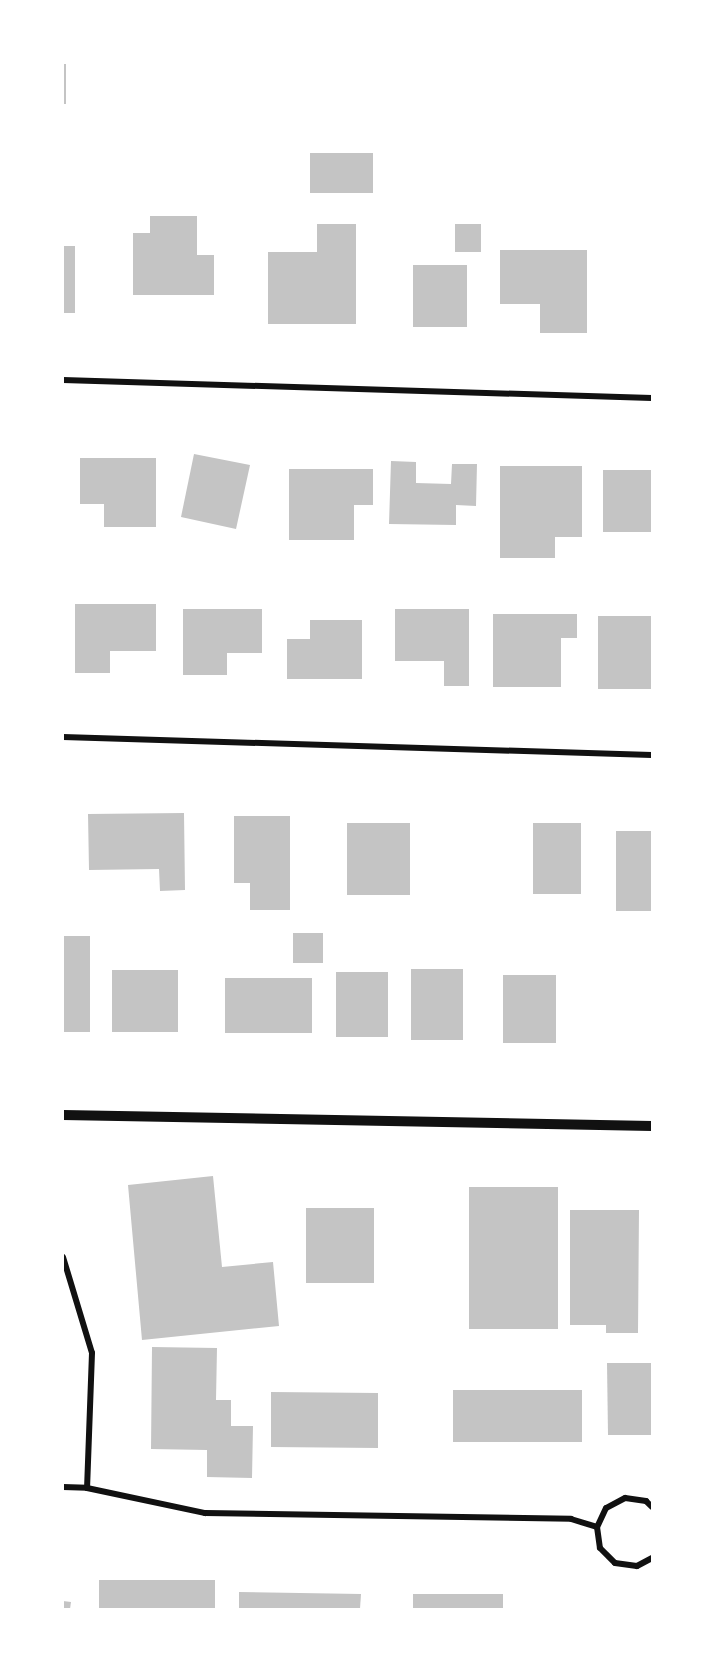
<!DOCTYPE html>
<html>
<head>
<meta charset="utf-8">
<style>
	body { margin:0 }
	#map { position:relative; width:715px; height:1672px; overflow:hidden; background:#fff; font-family:Figtree,sans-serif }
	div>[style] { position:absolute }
	.building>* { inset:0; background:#c4c4c4 }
	.minor>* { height:6px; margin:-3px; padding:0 3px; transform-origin:3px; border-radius:3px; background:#111 }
	.tertiary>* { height:10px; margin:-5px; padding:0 5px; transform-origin:5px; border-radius:5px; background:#111 }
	span { translate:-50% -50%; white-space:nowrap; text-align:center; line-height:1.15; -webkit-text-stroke:4.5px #fff; paint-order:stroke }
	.frame { position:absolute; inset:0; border:64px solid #fff; pointer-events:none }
</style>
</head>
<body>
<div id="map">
	<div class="building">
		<i style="clip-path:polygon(63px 63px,66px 63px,66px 104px,63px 104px)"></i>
		<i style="clip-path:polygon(310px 153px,373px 153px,373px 193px,310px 193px)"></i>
		<i style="clip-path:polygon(150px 216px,197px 216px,197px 255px,214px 255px,214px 295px,133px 295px,133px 233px,150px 233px)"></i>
		<i style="clip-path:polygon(317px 224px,356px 224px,356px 324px,268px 324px,268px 252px,317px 252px)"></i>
		<i style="clip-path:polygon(455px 224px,481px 224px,481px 252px,455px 252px)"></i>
		<i style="clip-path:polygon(63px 246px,75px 246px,75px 313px,63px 313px)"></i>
		<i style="clip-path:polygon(500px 250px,587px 250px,587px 333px,540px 333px,540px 304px,500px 304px)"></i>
		<i style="clip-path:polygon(413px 265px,467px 265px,467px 327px,413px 327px)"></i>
		<i style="clip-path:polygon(194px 454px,250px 465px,236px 529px,181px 517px)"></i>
		<i style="clip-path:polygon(80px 458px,156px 458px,156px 527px,104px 527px,104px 504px,80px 504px)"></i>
		<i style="clip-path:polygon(391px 461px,416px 462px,416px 483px,451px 484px,452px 464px,477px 464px,476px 506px,456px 505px,456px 525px,389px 524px)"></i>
		<i style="clip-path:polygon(500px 466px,582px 466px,582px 537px,555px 537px,555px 558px,500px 558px)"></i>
		<i style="clip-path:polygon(289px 469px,373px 469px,373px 505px,354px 505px,354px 540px,289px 540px)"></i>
		<i style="clip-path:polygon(603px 470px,652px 470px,652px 532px,603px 532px)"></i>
		<i style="clip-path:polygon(75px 604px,156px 604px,156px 651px,110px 651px,110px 673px,75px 673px)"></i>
		<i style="clip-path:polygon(183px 609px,262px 609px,262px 653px,227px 653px,227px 675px,183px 675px)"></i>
		<i style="clip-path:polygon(395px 609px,469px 609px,469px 686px,444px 686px,444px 661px,395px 661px)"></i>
		<i style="clip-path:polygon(493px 614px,577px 614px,577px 638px,561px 638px,561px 687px,493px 687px)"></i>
		<i style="clip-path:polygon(598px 616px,652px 616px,652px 689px,598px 689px)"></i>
		<i style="clip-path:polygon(310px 620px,362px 620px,362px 679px,287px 679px,287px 639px,310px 639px)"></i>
		<i style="clip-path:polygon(184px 813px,185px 890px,160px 891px,159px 869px,89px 870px,88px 814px)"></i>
		<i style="clip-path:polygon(234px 816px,290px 816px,290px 910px,250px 910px,250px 883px,234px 883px)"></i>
		<i style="clip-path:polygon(347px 823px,410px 823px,410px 895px,347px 895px)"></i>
		<i style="clip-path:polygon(533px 823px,581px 823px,581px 894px,533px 894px)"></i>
		<i style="clip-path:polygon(616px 831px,652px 831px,652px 911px,616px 911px)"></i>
		<i style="clip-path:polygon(293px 933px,323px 933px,323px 963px,293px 963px)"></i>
		<i style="clip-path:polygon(63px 936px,90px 936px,90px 1032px,63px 1032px)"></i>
		<i style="clip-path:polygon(411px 969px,463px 969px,463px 1040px,411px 1040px)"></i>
		<i style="clip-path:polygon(112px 970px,178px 970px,178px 1032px,112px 1032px)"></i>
		<i style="clip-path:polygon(336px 972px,388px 972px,388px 1037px,336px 1037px)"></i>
		<i style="clip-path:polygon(503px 975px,556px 975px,556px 1043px,503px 1043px)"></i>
		<i style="clip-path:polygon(225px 978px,312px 978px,312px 1033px,225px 1033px)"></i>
		<i style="clip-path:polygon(213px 1176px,222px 1267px,273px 1262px,279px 1326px,142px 1340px,128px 1185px)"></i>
		<i style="clip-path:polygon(469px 1187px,558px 1187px,558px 1329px,469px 1329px)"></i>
		<i style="clip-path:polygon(306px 1208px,374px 1208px,374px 1283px,306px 1283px)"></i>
		<i style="clip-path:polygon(570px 1210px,639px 1210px,638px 1333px,606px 1333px,606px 1325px,570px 1325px)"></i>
		<i style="clip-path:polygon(152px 1347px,217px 1348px,216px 1400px,231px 1400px,231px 1426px,253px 1426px,252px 1478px,207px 1477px,207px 1450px,151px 1449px)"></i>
		<i style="clip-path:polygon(607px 1363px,652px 1363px,652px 1435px,608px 1435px)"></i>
		<i style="clip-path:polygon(453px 1390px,582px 1390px,582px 1442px,453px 1442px)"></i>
		<i style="clip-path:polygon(271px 1392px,378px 1393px,378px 1448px,271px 1447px)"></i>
		<i style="clip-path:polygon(99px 1580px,215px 1580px,215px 1609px,99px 1609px)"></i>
		<i style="clip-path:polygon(239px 1592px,361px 1594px,360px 1609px,239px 1609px)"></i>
		<i style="clip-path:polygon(413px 1594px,503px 1594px,503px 1609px,413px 1609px)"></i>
		<i style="clip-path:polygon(63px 1601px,71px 1602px,70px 1609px,63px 1609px)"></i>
	</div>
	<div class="minor">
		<i style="left:63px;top:380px;width:589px;rotate:1.75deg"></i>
		<i style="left:63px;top:737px;width:589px;rotate:1.75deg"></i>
		<i style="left:63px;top:1257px;width:100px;rotate:73.2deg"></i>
		<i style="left:92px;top:1353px;width:135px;rotate:92.1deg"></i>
		<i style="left:63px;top:1487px;width:24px;rotate:2deg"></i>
		<i style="left:87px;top:1488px;width:121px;rotate:12deg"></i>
		<i style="left:205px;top:1513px;width:366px;rotate:0.9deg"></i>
		<i style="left:571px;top:1519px;width:27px;rotate:17deg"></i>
		<i style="left:652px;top:1507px;width:8px;rotate:-135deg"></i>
		<i style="left:646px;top:1501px;width:21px;rotate:-172deg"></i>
		<i style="left:625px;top:1498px;width:21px;rotate:152deg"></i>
		<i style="left:606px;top:1508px;width:21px;rotate:115deg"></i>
		<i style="left:597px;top:1527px;width:21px;rotate:82deg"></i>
		<i style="left:600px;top:1548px;width:21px;rotate:45deg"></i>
		<i style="left:615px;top:1563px;width:22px;rotate:8deg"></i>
		<i style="left:637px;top:1566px;width:17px;rotate:-28deg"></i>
	</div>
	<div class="tertiary">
		<i style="left:63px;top:1115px;width:589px;rotate:1.07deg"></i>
	</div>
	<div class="frame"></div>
</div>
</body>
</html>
